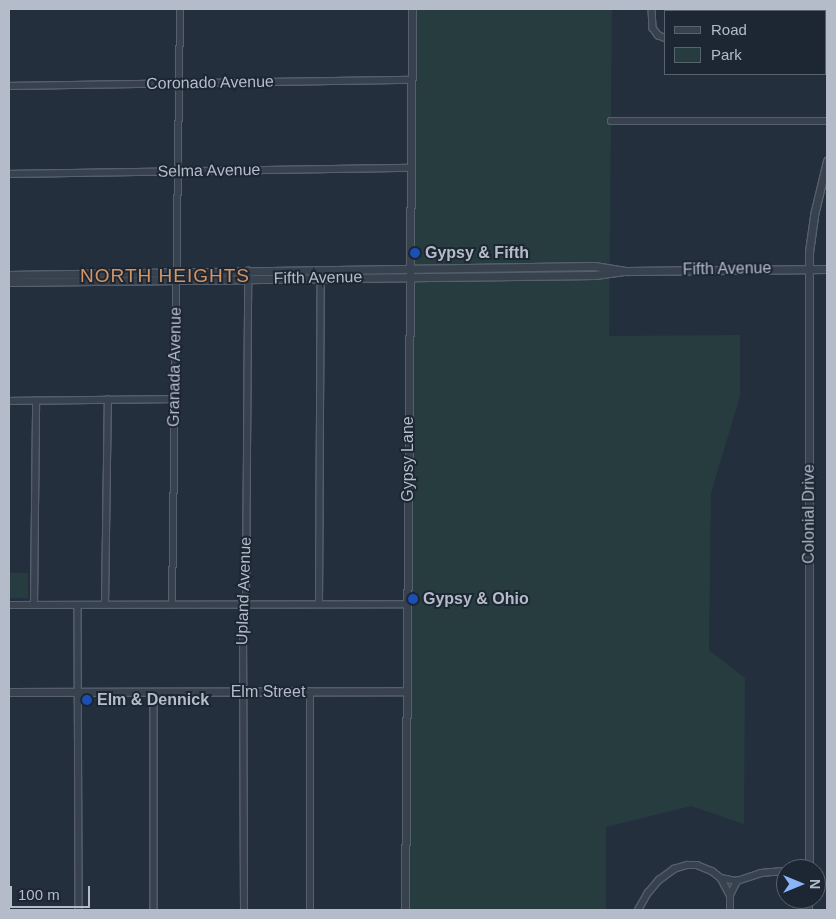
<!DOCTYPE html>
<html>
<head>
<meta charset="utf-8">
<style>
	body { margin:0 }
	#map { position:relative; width:836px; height:919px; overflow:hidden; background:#242f3e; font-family:Arial,sans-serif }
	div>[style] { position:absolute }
	.green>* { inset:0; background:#263c3f }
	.roads { filter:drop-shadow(1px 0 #565f6c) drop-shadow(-1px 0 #565f6c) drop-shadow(0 1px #565f6c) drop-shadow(0 -1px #565f6c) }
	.minor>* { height:5.5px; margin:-2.75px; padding:0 2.75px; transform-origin:2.75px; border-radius:2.75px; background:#38414e }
	.tertiary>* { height:7px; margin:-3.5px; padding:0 3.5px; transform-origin:3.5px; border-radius:3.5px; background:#38414e }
	.dots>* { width:14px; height:14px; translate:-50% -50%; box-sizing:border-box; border:2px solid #1d2633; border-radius:50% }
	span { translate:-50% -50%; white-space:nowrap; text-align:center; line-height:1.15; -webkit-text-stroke:4px #1d2633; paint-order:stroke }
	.street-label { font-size:16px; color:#b4bcc9 }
	.poi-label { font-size:16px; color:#b4bcc9; font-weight:700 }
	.left { translate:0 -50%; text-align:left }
	.quarter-label { font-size:19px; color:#d59563; letter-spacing:1px }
	.frame { position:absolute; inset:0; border:10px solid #b4bcc9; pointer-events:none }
	.legend { position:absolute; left:664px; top:10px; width:162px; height:65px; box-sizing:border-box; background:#1d2633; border:1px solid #59626f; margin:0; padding:6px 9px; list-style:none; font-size:15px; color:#b4bcc9 }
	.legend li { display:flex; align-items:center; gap:10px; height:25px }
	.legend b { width:25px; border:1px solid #59626f }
	.north { position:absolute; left:776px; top:859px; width:50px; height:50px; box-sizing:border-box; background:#1d2633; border:1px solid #59626f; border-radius:50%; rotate:90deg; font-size:14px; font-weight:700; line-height:20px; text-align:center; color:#b4bcc9 }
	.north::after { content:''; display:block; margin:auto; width:18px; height:22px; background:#8ab4f8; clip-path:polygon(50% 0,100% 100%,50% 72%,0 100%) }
	.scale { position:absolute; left:10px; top:886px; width:80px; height:22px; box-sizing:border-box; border:2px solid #b4bcc9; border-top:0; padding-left:6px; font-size:15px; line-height:18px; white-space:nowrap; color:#b4bcc9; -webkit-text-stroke:4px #1d2633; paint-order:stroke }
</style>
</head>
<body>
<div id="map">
	<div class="green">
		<i style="clip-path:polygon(412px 9px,612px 9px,609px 336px,740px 335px,740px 396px,711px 493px,709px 650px,745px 678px,744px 824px,691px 806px,606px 827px,606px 910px,405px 910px,409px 277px,9px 282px,9px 275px,409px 268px)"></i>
		<i style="clip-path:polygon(9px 573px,28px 573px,28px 598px,9px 598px)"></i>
	</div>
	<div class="roads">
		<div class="minor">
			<i style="left:652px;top:9px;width:19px;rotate:87deg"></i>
			<i style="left:653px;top:28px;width:9px;rotate:54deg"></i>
			<i style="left:658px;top:35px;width:8px;rotate:23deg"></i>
			<i style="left:9px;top:86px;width:402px;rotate:-0.9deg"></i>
			<i style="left:611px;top:121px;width:216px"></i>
			<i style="left:9px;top:174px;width:401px;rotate:-0.9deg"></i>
			<i style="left:9px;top:401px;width:166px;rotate:-0.7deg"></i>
			<i style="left:319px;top:604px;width:333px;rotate:-89.7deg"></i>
			<i style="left:9px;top:605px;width:398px;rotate:-0.1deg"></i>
			<i style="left:34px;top:605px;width:204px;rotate:-89.4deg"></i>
			<i style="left:78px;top:605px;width:305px;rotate:89.8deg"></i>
			<i style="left:105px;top:605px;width:205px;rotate:-89.2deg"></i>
			<i style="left:172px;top:605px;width:596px;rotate:-89.23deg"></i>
			<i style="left:154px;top:692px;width:218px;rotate:90deg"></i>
			<i style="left:721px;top:878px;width:16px;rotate:11deg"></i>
			<i style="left:244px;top:910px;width:299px;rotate:-90.2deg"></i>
			<i style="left:243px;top:611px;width:15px;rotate:-79deg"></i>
			<i style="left:246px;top:596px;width:325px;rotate:-89.6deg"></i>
			<i style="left:310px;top:910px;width:218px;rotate:-90deg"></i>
			<i style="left:638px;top:910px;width:20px;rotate:-60deg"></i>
			<i style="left:648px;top:893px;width:17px;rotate:-50deg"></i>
			<i style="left:659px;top:880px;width:19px;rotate:-36deg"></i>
			<i style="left:674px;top:869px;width:14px;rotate:-17deg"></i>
			<i style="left:687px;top:865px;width:10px"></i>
			<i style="left:697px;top:865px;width:16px;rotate:22deg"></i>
			<i style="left:712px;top:871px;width:11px;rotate:38deg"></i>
			<i style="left:721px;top:878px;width:19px;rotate:62deg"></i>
			<i style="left:730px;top:910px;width:15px;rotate:-90deg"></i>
			<i style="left:730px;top:895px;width:16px;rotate:-63deg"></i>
			<i style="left:737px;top:881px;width:25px;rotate:-18deg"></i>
			<i style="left:761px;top:873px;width:25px;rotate:-5deg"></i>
		</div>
		<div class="tertiary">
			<i style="left:809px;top:9px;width:2px;rotate:63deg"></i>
			<i style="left:825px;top:61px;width:8px;rotate:76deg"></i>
			<i style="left:9px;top:275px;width:585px;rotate:-0.88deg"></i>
			<i style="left:594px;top:266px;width:33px;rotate:9deg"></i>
			<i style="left:627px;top:271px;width:200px;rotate:-0.6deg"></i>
			<i style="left:9px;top:282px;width:586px;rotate:-0.68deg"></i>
			<i style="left:595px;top:275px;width:29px;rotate:-8deg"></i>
			<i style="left:9px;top:692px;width:397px;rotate:-0.1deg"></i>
			<i style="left:809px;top:869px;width:617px;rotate:-90deg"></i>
			<i style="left:809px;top:252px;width:37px;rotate:-82deg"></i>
			<i style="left:814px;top:215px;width:56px;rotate:-76.5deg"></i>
			<i style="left:405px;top:910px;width:901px;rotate:-89.55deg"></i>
			<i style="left:808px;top:910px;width:11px;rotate:-90deg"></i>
		</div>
	</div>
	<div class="dots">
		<i style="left:415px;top:253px;background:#1a4fb4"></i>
		<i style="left:413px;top:599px;background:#1a4fb4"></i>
		<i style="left:87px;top:700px;background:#1a4fb4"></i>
	</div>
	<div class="street-label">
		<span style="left:210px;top:83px;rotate:-1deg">Coronado Avenue</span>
		<span style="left:209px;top:171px;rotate:-1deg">Selma Avenue</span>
		<span style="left:727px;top:269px;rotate:-1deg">Fifth Avenue</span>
		<span style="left:318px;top:278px;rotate:-1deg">Fifth Avenue</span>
		<span style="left:175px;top:367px;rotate:-89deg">Granada Avenue</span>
		<span style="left:408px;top:459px;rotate:-90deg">Gypsy Lane</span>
		<span style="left:809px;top:514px;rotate:-90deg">Colonial Drive</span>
		<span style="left:244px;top:591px;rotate:-88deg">Upland Avenue</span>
		<span style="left:268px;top:692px">Elm Street</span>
	</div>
	<div class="poi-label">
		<span class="left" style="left:425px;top:253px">Gypsy &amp; Fifth</span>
		<span class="left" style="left:423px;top:599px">Gypsy &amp; Ohio</span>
		<span class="left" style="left:97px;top:700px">Elm &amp; Dennick</span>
	</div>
	<div class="quarter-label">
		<span style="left:165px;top:276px">NORTH HEIGHTS</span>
	</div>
	<div class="frame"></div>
	<ul class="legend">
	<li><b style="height:6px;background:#38414e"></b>Road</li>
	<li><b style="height:14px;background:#263c3f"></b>Park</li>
	</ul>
	<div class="north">N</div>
	<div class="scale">100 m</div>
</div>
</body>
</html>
